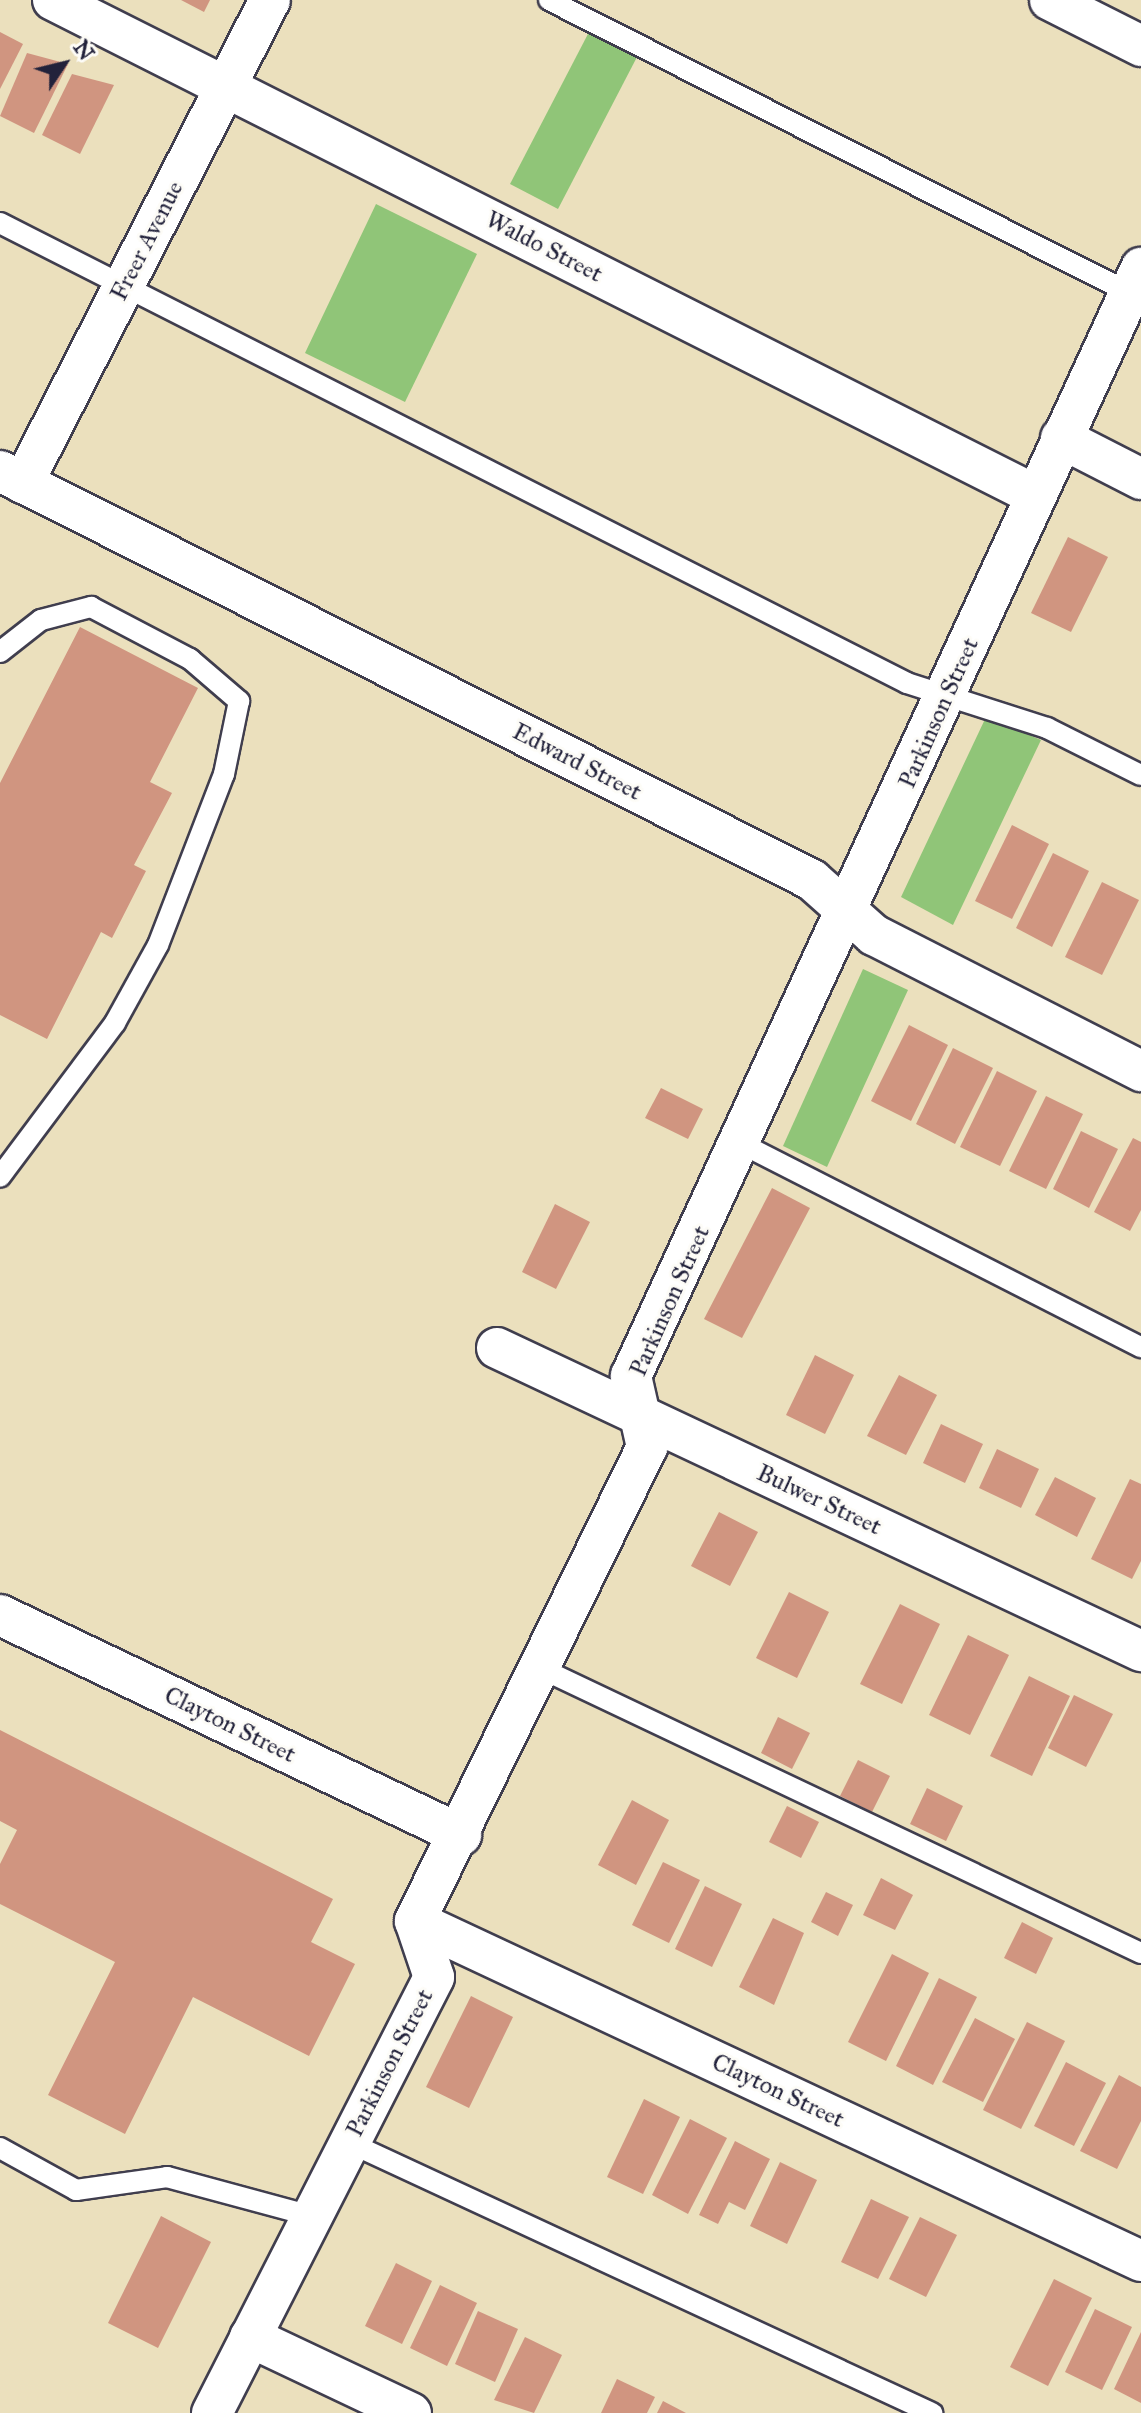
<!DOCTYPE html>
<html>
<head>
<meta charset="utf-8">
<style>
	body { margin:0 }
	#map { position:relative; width:1141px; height:2413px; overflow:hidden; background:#ebe0bd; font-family:"IM FELL Great Primer",serif }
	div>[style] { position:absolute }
	.green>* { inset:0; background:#90c578 }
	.building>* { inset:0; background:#d09580 }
	.roads { filter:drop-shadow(2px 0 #403e4e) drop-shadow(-2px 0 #403e4e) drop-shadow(0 2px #403e4e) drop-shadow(0 -2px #403e4e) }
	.service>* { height:20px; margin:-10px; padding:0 10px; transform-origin:10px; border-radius:10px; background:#fff }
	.minor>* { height:40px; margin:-20px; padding:0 20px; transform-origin:20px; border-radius:20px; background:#fff }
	span { translate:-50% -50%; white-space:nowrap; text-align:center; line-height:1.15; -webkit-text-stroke:6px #fdfcf7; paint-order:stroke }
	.street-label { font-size:24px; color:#22223b }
	.north { position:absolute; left:24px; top:24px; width:80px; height:80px; -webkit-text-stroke:6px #fdfcf7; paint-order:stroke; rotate:55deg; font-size:22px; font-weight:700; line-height:32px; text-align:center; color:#22223b }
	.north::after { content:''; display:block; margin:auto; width:28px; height:36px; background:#22223b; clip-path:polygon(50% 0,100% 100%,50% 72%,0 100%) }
</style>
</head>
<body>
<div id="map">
	<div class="green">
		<i style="clip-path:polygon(589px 32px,637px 57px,558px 209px,510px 184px)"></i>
		<i style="clip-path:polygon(376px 204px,477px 254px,405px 402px,305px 353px)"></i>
		<i style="clip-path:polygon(986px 717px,1041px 740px,953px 925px,901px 897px)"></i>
		<i style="clip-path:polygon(863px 969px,908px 990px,827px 1167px,783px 1146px)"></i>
	</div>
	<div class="building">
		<i style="clip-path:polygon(181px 0,210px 0,204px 12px)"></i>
		<i style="clip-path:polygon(0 32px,23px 44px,0 89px)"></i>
		<i style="clip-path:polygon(27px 53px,68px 64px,34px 133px,0 116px)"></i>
		<i style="clip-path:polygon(72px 74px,114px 85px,80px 154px,42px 135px)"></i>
		<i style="clip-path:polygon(1068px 537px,1108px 557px,1071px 632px,1031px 613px)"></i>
		<i style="clip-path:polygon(80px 627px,198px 688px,150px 782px,172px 793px,134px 865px,146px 871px,112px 938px,101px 932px,47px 1039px,0 1015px,0 783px)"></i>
		<i style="clip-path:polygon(1012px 825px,1049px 844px,1012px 919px,975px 901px)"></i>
		<i style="clip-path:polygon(1053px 853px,1089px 871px,1052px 947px,1016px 928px)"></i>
		<i style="clip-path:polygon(1102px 882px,1139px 900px,1102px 975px,1065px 957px)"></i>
		<i style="clip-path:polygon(909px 1025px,948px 1045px,911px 1121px,871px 1101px)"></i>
		<i style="clip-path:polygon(953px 1048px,993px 1068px,955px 1144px,916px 1124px)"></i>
		<i style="clip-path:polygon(997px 1071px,1037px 1091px,1000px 1166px,960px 1147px)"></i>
		<i style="clip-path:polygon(661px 1088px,703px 1109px,688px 1139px,645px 1118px)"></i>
		<i style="clip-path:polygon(1046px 1096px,1083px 1114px,1046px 1189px,1009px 1171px)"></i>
		<i style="clip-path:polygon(1081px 1131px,1118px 1149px,1089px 1208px,1053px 1189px)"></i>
		<i style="clip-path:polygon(1133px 1138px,1141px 1142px,1141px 1210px,1130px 1231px,1094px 1212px)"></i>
		<i style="clip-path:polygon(772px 1188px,810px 1208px,742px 1338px,704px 1319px)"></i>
		<i style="clip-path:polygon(555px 1204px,590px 1222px,556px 1289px,522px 1272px)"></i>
		<i style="clip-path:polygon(815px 1355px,854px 1375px,825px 1434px,786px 1415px)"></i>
		<i style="clip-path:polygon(899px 1375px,937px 1395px,906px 1455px,867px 1436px)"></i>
		<i style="clip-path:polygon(941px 1424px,983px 1444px,965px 1483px,923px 1463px)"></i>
		<i style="clip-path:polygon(997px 1449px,1039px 1469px,1021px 1508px,979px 1488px)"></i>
		<i style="clip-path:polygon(1055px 1477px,1096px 1498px,1077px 1537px,1035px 1515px)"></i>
		<i style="clip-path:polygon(1130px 1479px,1141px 1484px,1141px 1561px,1132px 1579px,1091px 1559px)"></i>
		<i style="clip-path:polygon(719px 1512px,758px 1532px,730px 1586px,691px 1566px)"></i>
		<i style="clip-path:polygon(789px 1592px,829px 1612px,797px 1678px,756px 1658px)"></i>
		<i style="clip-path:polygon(900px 1604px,940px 1624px,902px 1704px,860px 1684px)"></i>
		<i style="clip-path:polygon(968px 1635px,1009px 1655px,970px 1735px,929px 1715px)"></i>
		<i style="clip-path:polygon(1029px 1676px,1070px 1696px,1032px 1776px,990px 1756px)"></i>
		<i style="clip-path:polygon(1074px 1695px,1113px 1714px,1086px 1767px,1048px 1748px)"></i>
		<i style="clip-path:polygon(778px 1717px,810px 1733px,792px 1769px,761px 1753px)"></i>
		<i style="clip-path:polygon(0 1730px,333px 1899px,311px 1942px,355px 1964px,309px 2056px,193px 1997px,125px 2134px,48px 2095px,115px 1962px,0 1904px,0 1864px,17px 1830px,0 1821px)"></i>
		<i style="clip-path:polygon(858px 1760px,890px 1776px,872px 1812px,840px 1796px)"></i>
		<i style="clip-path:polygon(927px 1788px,963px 1806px,946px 1841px,910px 1824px)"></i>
		<i style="clip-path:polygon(632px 1800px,669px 1820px,636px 1885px,598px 1865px)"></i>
		<i style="clip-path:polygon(787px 1806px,819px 1822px,801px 1858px,769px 1842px)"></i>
		<i style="clip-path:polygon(663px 1862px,700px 1880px,669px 1943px,632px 1925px)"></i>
		<i style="clip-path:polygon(881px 1878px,913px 1895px,895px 1930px,863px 1915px)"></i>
		<i style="clip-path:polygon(705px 1886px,742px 1904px,712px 1967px,675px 1949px)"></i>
		<i style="clip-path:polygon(826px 1892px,853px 1905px,838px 1936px,811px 1922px)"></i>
		<i style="clip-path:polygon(773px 1918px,804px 1933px,774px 2005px,739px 1987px)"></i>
		<i style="clip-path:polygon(1022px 1922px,1053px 1938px,1036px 1974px,1004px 1958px)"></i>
		<i style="clip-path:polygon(892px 1954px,929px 1973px,886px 2061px,848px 2042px)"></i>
		<i style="clip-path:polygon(939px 1978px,977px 1997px,933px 2085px,896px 2066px)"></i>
		<i style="clip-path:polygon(471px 1996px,513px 2017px,469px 2108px,426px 2087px)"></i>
		<i style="clip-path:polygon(975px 2018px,1015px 2039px,983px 2102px,942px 2082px)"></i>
		<i style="clip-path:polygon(1027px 2022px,1065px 2041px,1021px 2129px,983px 2110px)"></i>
		<i style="clip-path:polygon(1066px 2062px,1106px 2083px,1074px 2146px,1034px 2126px)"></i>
		<i style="clip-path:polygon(1119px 2075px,1141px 2087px,1141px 2121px,1117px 2169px,1080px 2151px)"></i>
		<i style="clip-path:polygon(644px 2099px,680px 2117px,643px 2194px,607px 2177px)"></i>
		<i style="clip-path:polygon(690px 2119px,727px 2138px,688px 2214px,652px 2195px)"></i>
		<i style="clip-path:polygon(735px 2141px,770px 2159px,745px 2210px,729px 2202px,718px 2224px,699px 2215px)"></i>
		<i style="clip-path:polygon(780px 2162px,817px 2180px,787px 2244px,750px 2226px)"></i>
		<i style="clip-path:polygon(871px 2199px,909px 2217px,878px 2279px,841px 2262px)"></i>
		<i style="clip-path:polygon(161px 2216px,211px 2242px,158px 2348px,108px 2323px)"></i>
		<i style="clip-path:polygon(920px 2217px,957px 2235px,926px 2297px,889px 2279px)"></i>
		<i style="clip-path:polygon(396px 2263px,432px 2281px,402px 2344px,365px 2326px)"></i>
		<i style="clip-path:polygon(1054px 2279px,1092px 2298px,1048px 2386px,1010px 2367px)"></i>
		<i style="clip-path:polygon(440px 2285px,477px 2303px,447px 2366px,410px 2348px)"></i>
		<i style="clip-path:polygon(1095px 2309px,1132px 2327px,1102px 2390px,1065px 2372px)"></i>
		<i style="clip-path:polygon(478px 2311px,518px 2329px,495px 2382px,455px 2364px)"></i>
		<i style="clip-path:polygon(1141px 2332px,1141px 2403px,1114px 2389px)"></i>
		<i style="clip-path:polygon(525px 2337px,562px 2355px,534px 2413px,494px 2400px)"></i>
		<i style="clip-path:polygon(617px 2379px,655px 2397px,647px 2413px,601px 2413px)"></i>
		<i style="clip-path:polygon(663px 2401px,686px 2413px,657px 2413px)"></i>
	</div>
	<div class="roads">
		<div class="service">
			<i style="left:549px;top:0;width:651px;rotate:26.76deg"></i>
			<i style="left:0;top:223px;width:1017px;rotate:26.89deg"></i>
			<i style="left:907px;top:683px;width:147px;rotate:17.8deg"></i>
			<i style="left:1047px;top:728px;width:105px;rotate:26.6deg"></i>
			<i style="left:0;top:652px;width:52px;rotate:-38deg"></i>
			<i style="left:41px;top:620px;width:52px;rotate:-14.6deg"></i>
			<i style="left:91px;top:607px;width:112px;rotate:27.7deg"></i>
			<i style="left:190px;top:659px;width:65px;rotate:40.6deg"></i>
			<i style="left:239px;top:701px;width:75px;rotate:101.6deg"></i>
			<i style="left:224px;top:774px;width:183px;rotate:111.1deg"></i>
			<i style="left:158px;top:945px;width:89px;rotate:118.9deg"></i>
			<i style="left:115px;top:1023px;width:192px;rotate:126.8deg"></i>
			<i style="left:742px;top:1144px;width:448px;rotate:27deg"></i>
			<i style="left:540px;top:1668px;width:665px;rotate:25.37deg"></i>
			<i style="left:350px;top:2143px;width:642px;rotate:24.89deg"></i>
			<i style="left:0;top:2148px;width:87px;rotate:28.9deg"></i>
			<i style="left:76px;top:2190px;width:92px;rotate:-8.1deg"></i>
			<i style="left:167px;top:2177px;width:150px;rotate:15.1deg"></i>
		</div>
		<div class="minor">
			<i style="left:53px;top:0;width:1100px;rotate:26.75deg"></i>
			<i style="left:1050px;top:0;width:102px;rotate:26.8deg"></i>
			<i style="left:1061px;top:438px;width:90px;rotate:27.1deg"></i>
			<i style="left:0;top:471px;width:909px;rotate:26.73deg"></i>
			<i style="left:812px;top:880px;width:83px;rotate:41.6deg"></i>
			<i style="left:874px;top:935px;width:300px;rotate:27deg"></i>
			<i style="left:23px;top:483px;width:542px;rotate:-62.92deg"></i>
			<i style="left:497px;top:1348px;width:712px;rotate:25.2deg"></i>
			<i style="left:0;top:1615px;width:511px;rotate:25.51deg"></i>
			<i style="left:415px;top:1921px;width:802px;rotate:25.09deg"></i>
			<i style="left:250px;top:2337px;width:178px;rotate:25.3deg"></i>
			<i style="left:212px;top:2413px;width:489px;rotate:-63deg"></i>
			<i style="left:434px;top:1977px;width:59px;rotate:-108.7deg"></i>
			<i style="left:415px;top:1921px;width:528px;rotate:-63.92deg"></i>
			<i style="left:647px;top:1447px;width:73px;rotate:-102.7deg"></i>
			<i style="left:631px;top:1376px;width:1220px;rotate:-65.28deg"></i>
		</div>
	</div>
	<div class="street-label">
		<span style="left:147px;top:241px;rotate:-63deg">Freer Avenue</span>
		<span style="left:544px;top:247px;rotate:27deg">Waldo Street</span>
		<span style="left:939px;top:713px;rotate:-66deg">Parkinson Street</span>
		<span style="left:577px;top:762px;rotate:27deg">Edward Street</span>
		<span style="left:670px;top:1301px;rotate:-66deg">Parkinson Street</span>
		<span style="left:819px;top:1500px;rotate:25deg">Bulwer Street</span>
		<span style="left:230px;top:1725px;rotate:26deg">Clayton Street</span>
		<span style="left:390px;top:2063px;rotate:-63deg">Parkinson Street</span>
		<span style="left:778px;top:2091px;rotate:25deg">Clayton Street</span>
	</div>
	<div class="north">N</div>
</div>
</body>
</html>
